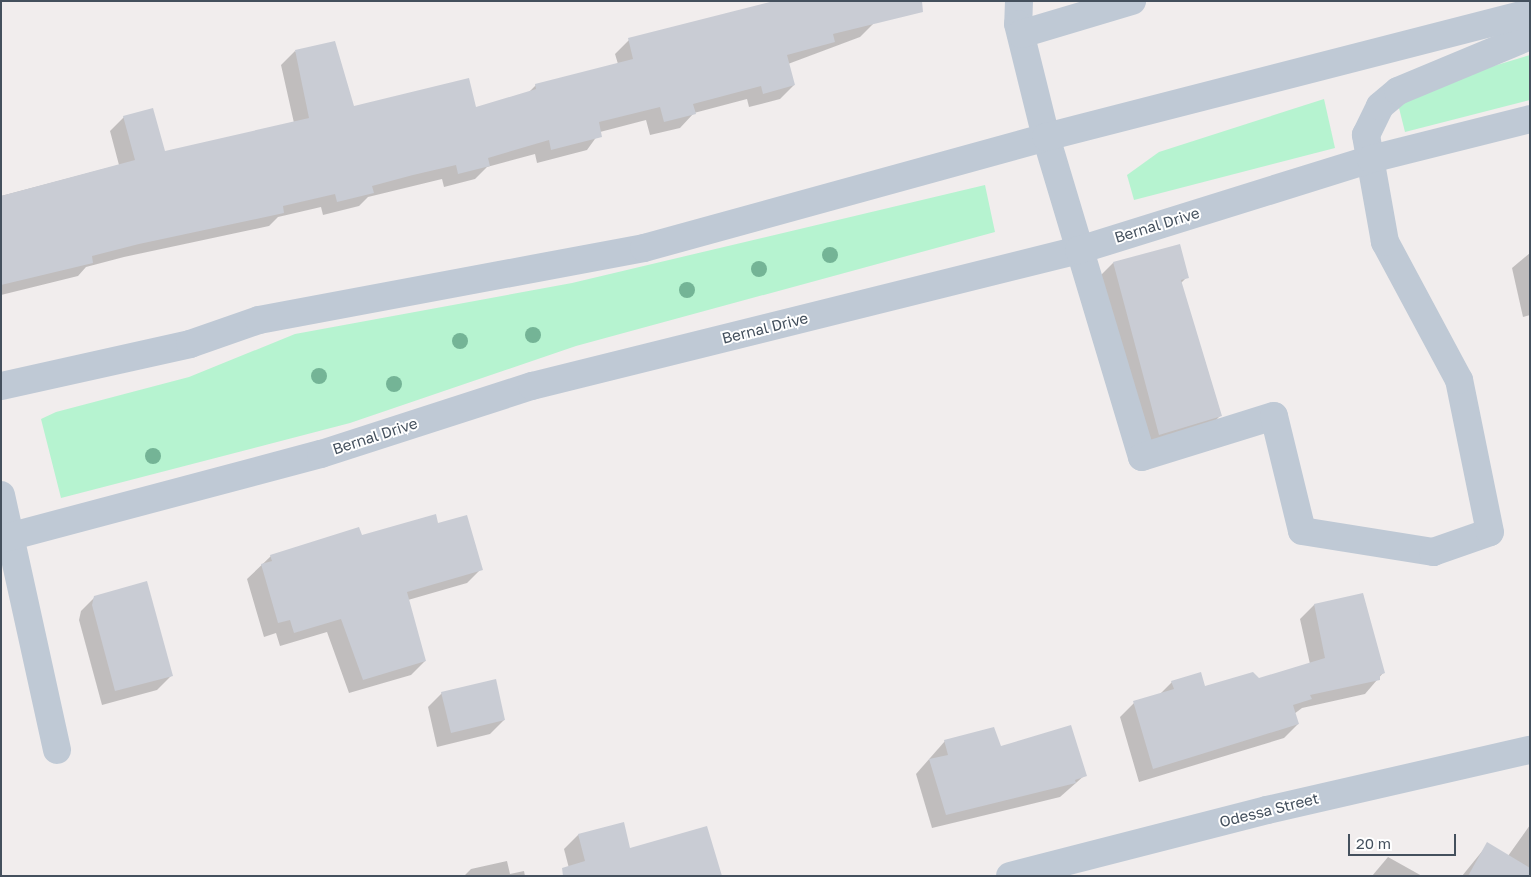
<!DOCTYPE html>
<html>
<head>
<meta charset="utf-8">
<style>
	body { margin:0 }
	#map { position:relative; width:1531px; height:877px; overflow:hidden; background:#f1eded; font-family:"Golos Text",sans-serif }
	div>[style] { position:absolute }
	.green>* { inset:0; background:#b6f3d0 }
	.shadow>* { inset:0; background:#0003 }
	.building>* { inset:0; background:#c9ccd4 }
	.minor>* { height:28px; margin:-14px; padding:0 14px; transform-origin:14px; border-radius:14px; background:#bfc9d5 }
	.trees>* { width:16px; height:16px; margin:-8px; border-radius:50%; background:#74b496 }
	span { translate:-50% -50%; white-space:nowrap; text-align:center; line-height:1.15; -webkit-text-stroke:4px #fff; paint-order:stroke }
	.street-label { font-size:15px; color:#44505d }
	.frame { position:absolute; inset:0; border:2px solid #44505d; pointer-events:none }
	.scale { position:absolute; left:1348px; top:834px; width:108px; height:22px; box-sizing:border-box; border:2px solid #44505d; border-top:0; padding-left:6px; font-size:15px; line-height:18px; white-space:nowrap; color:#44505d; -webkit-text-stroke:4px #fff; paint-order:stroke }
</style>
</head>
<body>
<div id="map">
	<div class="green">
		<i style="clip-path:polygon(1530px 55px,1530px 100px,1405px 132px,1399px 108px,1407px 101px,1450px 79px)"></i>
		<i style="clip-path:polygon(1324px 99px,1335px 148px,1134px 200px,1127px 175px,1159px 152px)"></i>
		<i style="clip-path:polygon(985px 185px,995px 232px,576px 346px,350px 423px,61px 498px,41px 419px,56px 412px,189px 377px,295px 334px,572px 283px)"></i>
	</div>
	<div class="shadow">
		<i style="clip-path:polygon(874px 23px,860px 37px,788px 64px,794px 85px,780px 99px,749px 107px,747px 99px,694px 113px,680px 128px,650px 135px,646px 120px,600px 132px,587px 150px,537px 163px,535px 154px,487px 167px,475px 179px,444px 187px,442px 179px,368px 197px,359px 206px,323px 215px,321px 207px,278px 217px,269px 226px,124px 257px,86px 267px,78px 276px,1px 295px,1px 196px,119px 165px,110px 131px,124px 117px,164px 152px,294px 123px,281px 65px,295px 51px,353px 108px,475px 108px,529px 92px,536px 85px,618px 64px,615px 54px,629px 40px)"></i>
		<i style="clip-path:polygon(1530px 253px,1530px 315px,1523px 317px,1512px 268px)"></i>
		<i style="clip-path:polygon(1113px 263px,1187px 277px,1181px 283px,1221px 415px,1196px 440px,1134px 460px,1088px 288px)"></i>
		<i style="clip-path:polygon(437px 524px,481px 569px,467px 583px,408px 600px,425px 661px,411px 675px,349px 693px,327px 632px,280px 646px,276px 633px,264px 637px,247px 579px,271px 556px)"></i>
		<i style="clip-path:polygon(1363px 595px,1383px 673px,1365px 694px,1302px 708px,1294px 714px,1298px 724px,1284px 738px,1139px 782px,1120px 717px,1134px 703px,1159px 695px,1172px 682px,1204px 687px,1259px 679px,1310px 664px,1300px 619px,1314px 605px)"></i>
		<i style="clip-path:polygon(95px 597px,171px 676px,157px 690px,102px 705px,79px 620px,81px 611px)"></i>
		<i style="clip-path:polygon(442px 693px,504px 720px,490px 734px,437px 747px,428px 707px)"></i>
		<i style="clip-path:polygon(945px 741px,1000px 748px,1085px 775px,1060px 797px,932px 828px,916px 774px)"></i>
		<i style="clip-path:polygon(623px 823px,629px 849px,571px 876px,564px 849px,578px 835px)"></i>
		<i style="clip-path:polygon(1530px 825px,1530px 876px,1462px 876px,1488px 844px,1508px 856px)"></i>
		<i style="clip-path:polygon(1388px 857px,1422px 876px,1372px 876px)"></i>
		<i style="clip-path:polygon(507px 861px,510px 874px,524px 871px,525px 876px,464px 876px,471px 869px)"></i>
	</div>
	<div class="building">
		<i style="clip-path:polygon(774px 1px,922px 1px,923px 12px,833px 34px,835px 42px,787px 55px,795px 85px,763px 94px,761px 86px,693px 104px,696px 114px,664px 122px,660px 107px,599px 122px,602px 137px,551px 150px,549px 140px,488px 158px,490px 166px,458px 174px,456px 165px,413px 175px,372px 186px,374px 193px,337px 202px,335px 194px,283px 206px,284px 213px,139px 244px,92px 256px,93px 263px,1px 285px,1px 196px,135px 160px,123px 116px,153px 108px,165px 151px,309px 118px,295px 50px,335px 41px,354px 106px,469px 78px,476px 107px,536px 89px,535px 84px,633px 59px,628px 38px)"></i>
		<i style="clip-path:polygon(1180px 244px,1189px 278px,1181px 280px,1222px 416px,1159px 435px,1113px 262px)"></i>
		<i style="clip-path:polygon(436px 514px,438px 523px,467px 515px,483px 570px,407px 592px,426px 661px,363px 680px,341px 619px,294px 633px,290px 620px,278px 623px,261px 564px,272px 561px,270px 555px,359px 527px,362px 535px)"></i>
		<i style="clip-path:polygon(147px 581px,173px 676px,115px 691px,92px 605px,94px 596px)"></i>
		<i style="clip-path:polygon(1363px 593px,1385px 673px,1380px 675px,1380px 680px,1310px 695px,1312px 699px,1293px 705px,1299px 724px,1153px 769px,1133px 701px,1174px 689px,1171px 681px,1201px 672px,1205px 686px,1253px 672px,1259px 678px,1325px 658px,1314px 604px)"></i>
		<i style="clip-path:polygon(496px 679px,505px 720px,451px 733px,441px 692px)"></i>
		<i style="clip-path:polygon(1071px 725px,1087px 776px,1075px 780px,1076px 783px,946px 815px,929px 759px,948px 755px,944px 740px,994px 727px,1001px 746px)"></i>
		<i style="clip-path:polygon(624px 822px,630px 848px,707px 826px,722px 876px,563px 876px,562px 868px,585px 861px,578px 834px)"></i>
		<i style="clip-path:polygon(1487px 842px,1530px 868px,1530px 876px,1468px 876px)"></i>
	</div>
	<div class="minor">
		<i style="left:1019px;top:1px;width:23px;rotate:92deg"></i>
		<i style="left:1018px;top:24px;width:116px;rotate:76.1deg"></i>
		<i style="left:1046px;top:137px;width:334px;rotate:73.3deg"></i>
		<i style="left:1142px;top:457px;width:138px;rotate:-17.3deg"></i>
		<i style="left:1274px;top:416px;width:118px;rotate:76.3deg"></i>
		<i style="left:1302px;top:531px;width:133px;rotate:9.1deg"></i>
		<i style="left:1433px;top:552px;width:60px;rotate:-19.3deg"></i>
		<i style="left:1490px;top:532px;width:155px;rotate:-101.5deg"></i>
		<i style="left:1459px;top:380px;width:157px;rotate:-118.2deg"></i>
		<i style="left:1385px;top:242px;width:109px;rotate:-100.1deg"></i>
		<i style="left:1366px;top:135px;width:32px;rotate:-64deg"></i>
		<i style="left:1380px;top:106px;width:23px;rotate:-40deg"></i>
		<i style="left:1398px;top:91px;width:143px;rotate:-22.6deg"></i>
		<i style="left:1021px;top:34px;width:116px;rotate:-16.6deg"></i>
		<i style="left:1px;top:386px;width:194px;rotate:-12.5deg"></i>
		<i style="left:190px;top:344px;width:73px;rotate:-19.2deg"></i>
		<i style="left:259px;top:320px;width:392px;rotate:-10.6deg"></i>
		<i style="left:644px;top:248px;width:417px;rotate:-15.4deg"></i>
		<i style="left:1046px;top:137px;width:500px;rotate:-14.4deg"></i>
		<i style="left:1px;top:495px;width:261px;rotate:77.6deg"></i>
		<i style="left:1px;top:539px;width:331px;rotate:-14.9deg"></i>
		<i style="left:321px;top:454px;width:222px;rotate:-17.9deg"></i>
		<i style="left:532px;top:386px;width:564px;rotate:-13.96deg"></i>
		<i style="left:1079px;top:250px;width:306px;rotate:-17.3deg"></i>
		<i style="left:1371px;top:159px;width:164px;rotate:-14.1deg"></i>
		<i style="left:1010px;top:876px;width:265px;rotate:-14.4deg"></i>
		<i style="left:1267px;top:810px;width:270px;rotate:-12.9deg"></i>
	</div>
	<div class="trees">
		<i style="left:830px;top:255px"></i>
		<i style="left:759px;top:269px"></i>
		<i style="left:687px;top:290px"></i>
		<i style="left:533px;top:335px"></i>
		<i style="left:460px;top:341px"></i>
		<i style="left:319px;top:376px"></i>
		<i style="left:394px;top:384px"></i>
		<i style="left:153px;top:456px"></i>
	</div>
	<div class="street-label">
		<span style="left:1157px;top:225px;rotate:-17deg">Bernal Drive</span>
		<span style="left:765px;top:328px;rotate:-14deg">Bernal Drive</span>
		<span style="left:375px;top:436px;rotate:-18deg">Bernal Drive</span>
		<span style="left:1269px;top:810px;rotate:-14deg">Odessa Street</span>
	</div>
	<div class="frame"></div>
	<div class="scale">20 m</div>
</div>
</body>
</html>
